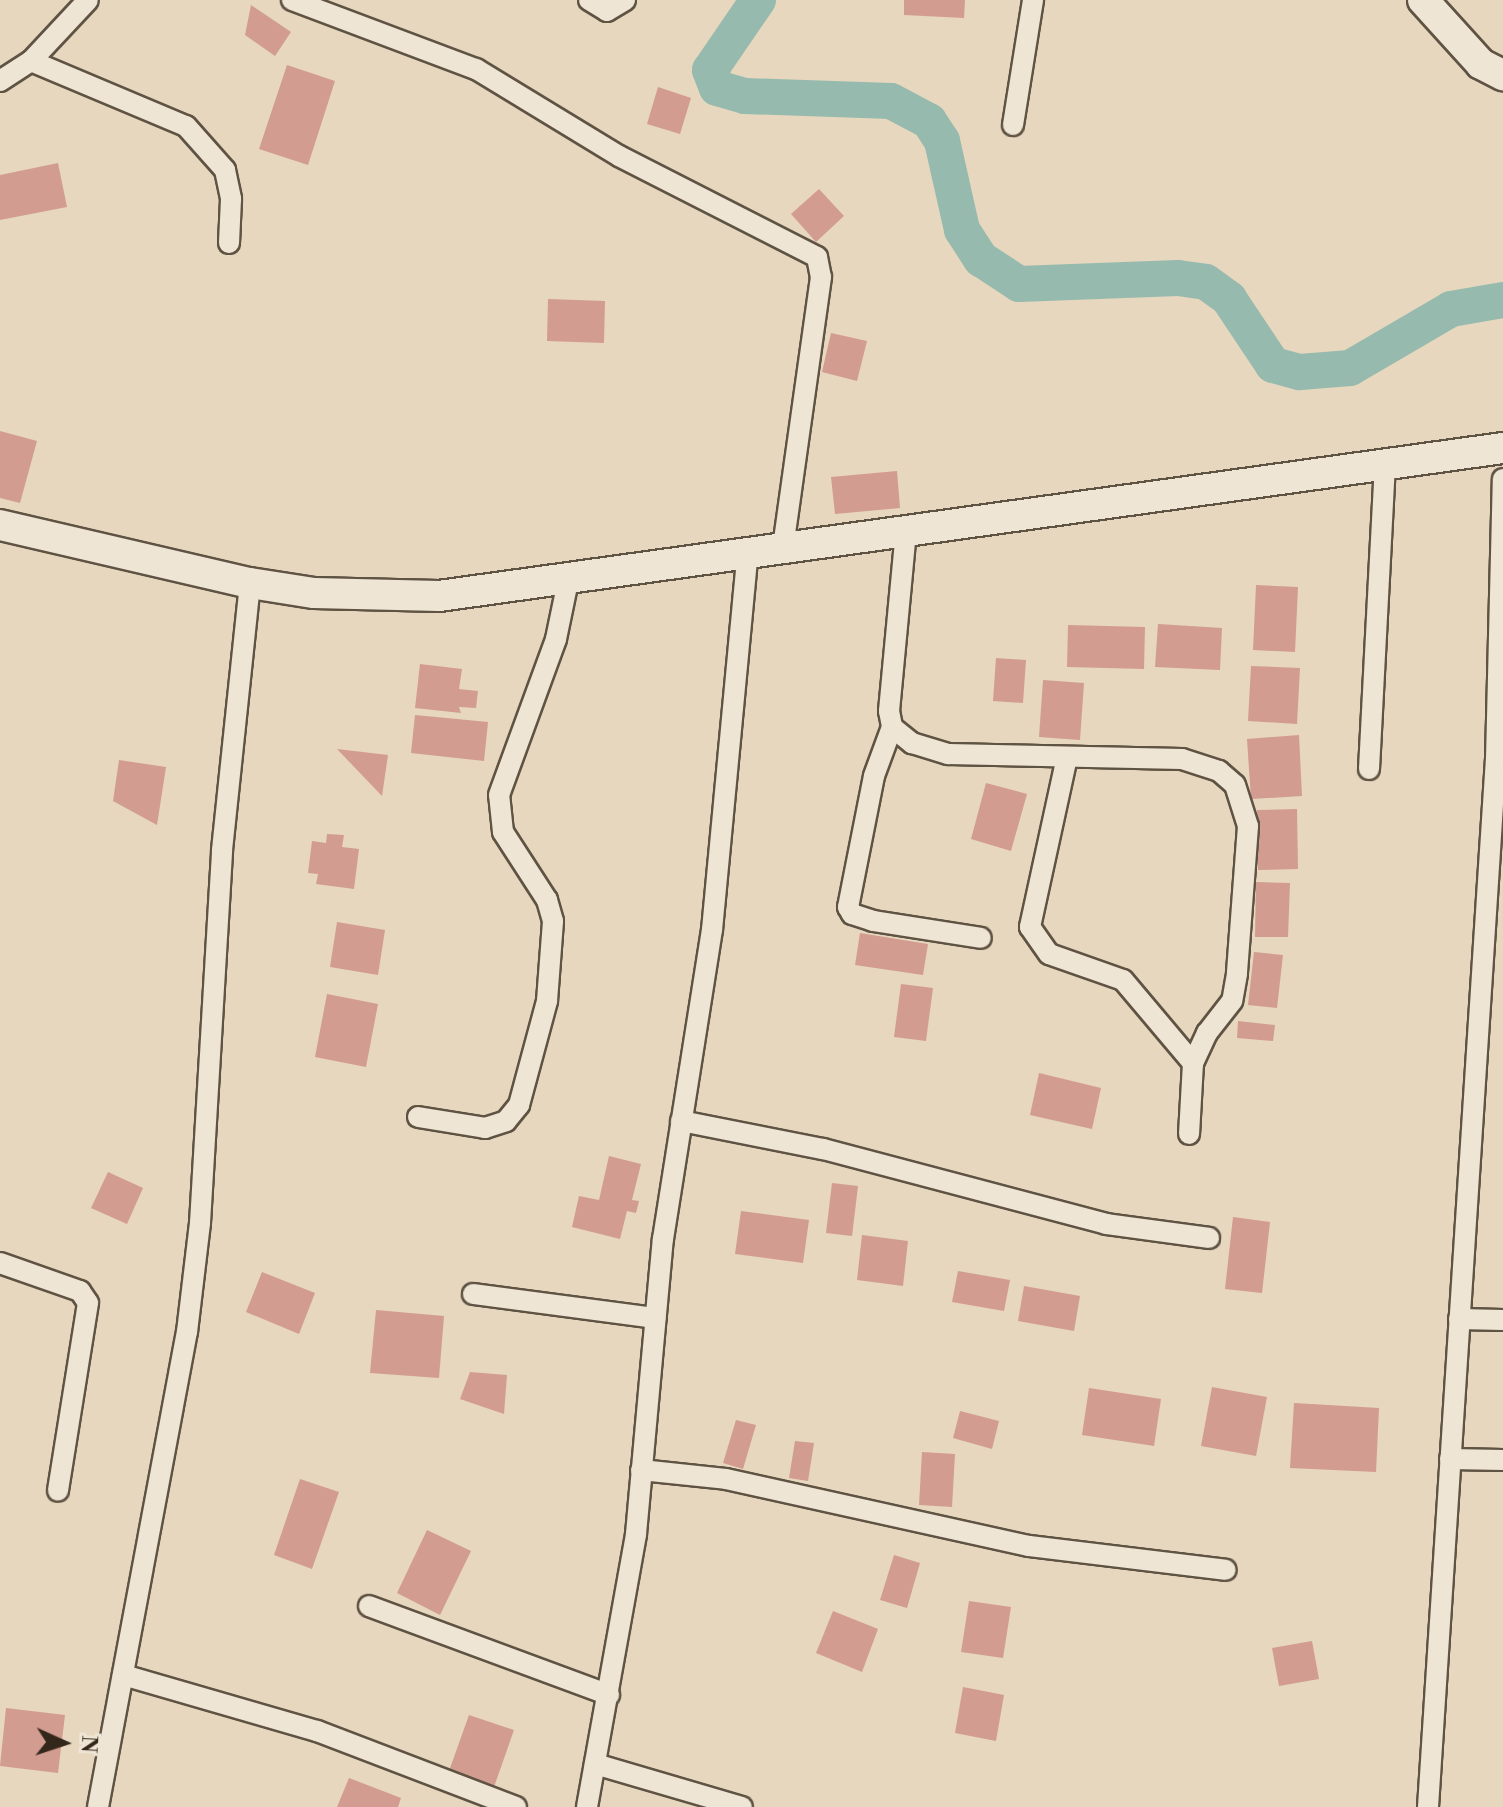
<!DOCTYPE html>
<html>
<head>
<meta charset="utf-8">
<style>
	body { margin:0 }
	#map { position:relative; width:1503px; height:1807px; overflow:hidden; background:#e6d7be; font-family:"Libre Bodoni",serif }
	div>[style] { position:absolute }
	.river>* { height:36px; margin:-18px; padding:0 18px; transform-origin:18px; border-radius:18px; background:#97baae }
	.building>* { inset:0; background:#d39c90 }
	.roads { filter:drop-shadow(2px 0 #5f5343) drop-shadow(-2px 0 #5f5343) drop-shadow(0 2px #5f5343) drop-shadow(0 -2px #5f5343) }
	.street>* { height:20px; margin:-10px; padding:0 10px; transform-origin:10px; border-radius:10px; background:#efe5d5 }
	.secondary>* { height:30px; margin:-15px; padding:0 15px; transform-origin:15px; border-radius:15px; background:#efe5d5 }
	span { translate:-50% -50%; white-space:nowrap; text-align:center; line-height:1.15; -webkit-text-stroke:8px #efe5d5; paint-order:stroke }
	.north { position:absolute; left:24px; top:1703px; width:80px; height:80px; -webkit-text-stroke:6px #efe5d5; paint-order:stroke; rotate:93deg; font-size:22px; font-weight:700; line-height:32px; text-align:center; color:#32271a }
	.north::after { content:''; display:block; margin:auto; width:28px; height:36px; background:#32271a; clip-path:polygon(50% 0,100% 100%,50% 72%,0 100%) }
</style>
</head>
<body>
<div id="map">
	<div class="river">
		<i style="left:758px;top:0;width:85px;rotate:124.4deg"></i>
		<i style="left:710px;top:70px;width:19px;rotate:69deg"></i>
		<i style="left:717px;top:88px;width:29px;rotate:16deg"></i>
		<i style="left:745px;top:96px;width:146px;rotate:2deg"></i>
		<i style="left:891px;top:101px;width:43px;rotate:27.8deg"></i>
		<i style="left:929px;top:121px;width:24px;rotate:57deg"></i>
		<i style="left:942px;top:141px;width:91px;rotate:77.3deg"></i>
		<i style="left:962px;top:230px;width:35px;rotate:57deg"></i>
		<i style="left:981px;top:259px;width:45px;rotate:33.3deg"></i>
		<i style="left:1019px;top:284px;width:159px;rotate:-2.2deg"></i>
		<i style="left:1178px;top:278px;width:28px;rotate:8deg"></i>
		<i style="left:1206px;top:282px;width:29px;rotate:36deg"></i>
		<i style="left:1229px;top:299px;width:79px;rotate:56.3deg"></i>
		<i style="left:1273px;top:365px;width:28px;rotate:15deg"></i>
		<i style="left:1300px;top:372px;width:50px;rotate:-4.6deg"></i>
		<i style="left:1350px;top:368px;width:117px;rotate:-30.3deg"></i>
		<i style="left:1451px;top:309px;width:53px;rotate:-9.8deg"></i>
	</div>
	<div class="building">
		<i style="clip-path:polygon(904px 0,965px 0,964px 18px,904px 15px)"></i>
		<i style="clip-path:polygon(251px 5px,291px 32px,275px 56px,245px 35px)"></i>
		<i style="clip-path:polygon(287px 65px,335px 81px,308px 165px,259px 149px)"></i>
		<i style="clip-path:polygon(658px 87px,691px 98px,680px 134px,647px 124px)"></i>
		<i style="clip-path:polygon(58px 163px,67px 207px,0 220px,0 175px)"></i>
		<i style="clip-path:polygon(819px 189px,844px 216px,816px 242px,791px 214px)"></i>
		<i style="clip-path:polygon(548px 299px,605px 301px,604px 343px,547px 341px)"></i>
		<i style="clip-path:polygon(831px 333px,867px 341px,857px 381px,822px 372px)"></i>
		<i style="clip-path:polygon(0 431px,37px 441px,20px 503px,0 498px)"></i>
		<i style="clip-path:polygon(897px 471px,900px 508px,835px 514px,831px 477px)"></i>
		<i style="clip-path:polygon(1256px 585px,1298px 587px,1295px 652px,1253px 650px)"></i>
		<i style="clip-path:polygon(1158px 624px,1222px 628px,1220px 670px,1155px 667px)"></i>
		<i style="clip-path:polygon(1068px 625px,1145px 627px,1144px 669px,1067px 667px)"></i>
		<i style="clip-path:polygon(996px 658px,1026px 660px,1023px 703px,993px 701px)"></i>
		<i style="clip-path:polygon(420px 664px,462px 669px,459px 689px,478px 691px,476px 708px,459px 707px,461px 713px,415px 708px)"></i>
		<i style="clip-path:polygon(1251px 666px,1300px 668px,1297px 724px,1248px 721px)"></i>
		<i style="clip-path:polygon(1043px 680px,1084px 683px,1080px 740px,1039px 737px)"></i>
		<i style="clip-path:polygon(415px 715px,488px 722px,484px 761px,411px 753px)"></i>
		<i style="clip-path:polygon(1299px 735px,1302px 796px,1251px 799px,1247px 739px)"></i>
		<i style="clip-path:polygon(337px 749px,388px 755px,382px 796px)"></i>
		<i style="clip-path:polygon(119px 760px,166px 767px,157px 825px,113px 801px)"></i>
		<i style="clip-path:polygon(986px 783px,1027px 794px,1011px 851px,971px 839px)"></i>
		<i style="clip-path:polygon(1297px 809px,1298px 869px,1258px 870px,1257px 810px)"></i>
		<i style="clip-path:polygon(327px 834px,344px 835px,342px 847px,359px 849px,354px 889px,316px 884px,318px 874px,308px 873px,312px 841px,326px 843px)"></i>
		<i style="clip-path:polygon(1256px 882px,1290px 883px,1288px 937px,1255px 937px)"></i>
		<i style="clip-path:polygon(337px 922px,385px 930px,378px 975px,330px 967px)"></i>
		<i style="clip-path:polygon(860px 933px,928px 944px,923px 975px,855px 965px)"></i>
		<i style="clip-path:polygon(1254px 952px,1283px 955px,1277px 1008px,1248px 1005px)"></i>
		<i style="clip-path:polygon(901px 984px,933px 988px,926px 1041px,894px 1037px)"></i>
		<i style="clip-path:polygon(327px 994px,378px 1004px,366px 1067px,315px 1057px)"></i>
		<i style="clip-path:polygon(1238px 1021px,1275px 1025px,1273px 1041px,1237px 1038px)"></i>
		<i style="clip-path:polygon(1039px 1073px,1101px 1088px,1092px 1129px,1030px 1115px)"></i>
		<i style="clip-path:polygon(609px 1156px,641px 1164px,632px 1200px,639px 1201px,636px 1213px,627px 1211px,620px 1239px,572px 1227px,579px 1196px,599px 1200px)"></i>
		<i style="clip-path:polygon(108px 1172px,143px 1188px,127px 1224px,91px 1208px)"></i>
		<i style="clip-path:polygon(832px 1183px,858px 1186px,852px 1236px,826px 1233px)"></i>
		<i style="clip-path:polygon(741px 1211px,809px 1220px,803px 1263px,735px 1254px)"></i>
		<i style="clip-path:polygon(1233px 1217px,1270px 1222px,1262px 1293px,1225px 1289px)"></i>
		<i style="clip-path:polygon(862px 1235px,908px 1241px,903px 1286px,857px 1280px)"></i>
		<i style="clip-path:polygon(958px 1271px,1010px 1280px,1004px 1311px,952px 1302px)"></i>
		<i style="clip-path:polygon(262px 1272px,315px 1293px,299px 1334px,246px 1312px)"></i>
		<i style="clip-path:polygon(1024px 1286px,1080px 1296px,1074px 1331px,1018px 1321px)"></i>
		<i style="clip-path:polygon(376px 1310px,444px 1316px,439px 1378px,370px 1373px)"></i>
		<i style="clip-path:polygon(470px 1372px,507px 1375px,504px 1414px,460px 1399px)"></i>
		<i style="clip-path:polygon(1212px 1387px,1267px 1397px,1256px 1456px,1201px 1446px)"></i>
		<i style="clip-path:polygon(1089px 1388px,1161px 1399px,1154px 1446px,1082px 1435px)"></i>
		<i style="clip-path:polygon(1294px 1403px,1379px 1408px,1376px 1472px,1290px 1468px)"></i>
		<i style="clip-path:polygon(960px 1411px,999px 1421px,992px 1449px,953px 1438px)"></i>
		<i style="clip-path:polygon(736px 1420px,756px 1425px,743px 1469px,723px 1463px)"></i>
		<i style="clip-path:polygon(795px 1441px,814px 1443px,808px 1481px,789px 1478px)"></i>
		<i style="clip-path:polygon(922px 1452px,955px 1454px,952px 1507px,919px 1505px)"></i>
		<i style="clip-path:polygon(300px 1479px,339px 1492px,312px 1569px,274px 1555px)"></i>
		<i style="clip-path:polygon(427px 1530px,471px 1551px,440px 1615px,397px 1593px)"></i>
		<i style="clip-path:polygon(894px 1555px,920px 1563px,907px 1608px,880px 1600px)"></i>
		<i style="clip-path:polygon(969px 1601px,1011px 1607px,1003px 1658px,961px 1652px)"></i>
		<i style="clip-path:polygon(833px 1611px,878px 1629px,862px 1672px,816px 1653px)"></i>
		<i style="clip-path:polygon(1312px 1641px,1319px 1679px,1279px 1686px,1272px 1648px)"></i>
		<i style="clip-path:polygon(963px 1687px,1004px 1695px,996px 1741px,955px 1733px)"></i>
		<i style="clip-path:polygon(6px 1708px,65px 1715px,58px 1773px,0 1766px)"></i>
		<i style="clip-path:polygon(469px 1715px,514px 1730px,494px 1787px,449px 1771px)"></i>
		<i style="clip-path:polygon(349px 1778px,401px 1798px,398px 1807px,337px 1807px)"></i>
	</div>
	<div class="roads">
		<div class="street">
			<i style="left:292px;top:0;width:197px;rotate:20.6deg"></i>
			<i style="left:476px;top:69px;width:167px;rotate:31.3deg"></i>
			<i style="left:619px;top:156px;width:222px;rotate:27deg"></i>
			<i style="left:817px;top:257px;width:20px;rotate:79deg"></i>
			<i style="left:821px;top:277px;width:273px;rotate:98deg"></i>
			<i style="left:589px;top:0;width:21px;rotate:31deg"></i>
			<i style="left:607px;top:11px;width:21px;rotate:-31deg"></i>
			<i style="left:31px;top:61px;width:168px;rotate:22.8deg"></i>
			<i style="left:186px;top:126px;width:59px;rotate:48.4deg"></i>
			<i style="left:225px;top:170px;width:30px;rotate:78deg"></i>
			<i style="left:231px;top:199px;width:44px;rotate:92.6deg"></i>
			<i style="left:0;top:81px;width:37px;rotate:-33deg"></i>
			<i style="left:31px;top:61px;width:83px;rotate:-46.9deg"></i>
			<i style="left:1013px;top:125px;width:127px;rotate:-80.9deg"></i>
			<i style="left:906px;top:531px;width:181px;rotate:95.4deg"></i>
			<i style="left:889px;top:711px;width:16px;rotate:79deg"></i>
			<i style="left:892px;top:727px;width:26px;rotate:39deg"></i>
			<i style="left:912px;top:743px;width:38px;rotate:17deg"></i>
			<i style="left:948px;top:754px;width:234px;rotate:1.2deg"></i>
			<i style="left:1182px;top:759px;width:39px;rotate:18deg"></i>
			<i style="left:1219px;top:771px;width:21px;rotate:41deg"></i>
			<i style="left:1235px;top:785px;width:43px;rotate:72.4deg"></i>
			<i style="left:1248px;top:826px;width:148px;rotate:94.3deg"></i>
			<i style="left:1237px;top:974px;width:27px;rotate:100deg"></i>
			<i style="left:1232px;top:1001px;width:41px;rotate:128deg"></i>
			<i style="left:1207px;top:1033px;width:33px;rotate:115deg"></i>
			<i style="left:1193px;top:1063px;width:71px;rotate:93.2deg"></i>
			<i style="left:892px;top:727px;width:52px;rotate:110.2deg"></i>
			<i style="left:874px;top:776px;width:134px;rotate:101.2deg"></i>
			<i style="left:848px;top:907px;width:8px;rotate:60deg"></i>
			<i style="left:852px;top:914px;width:22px;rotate:18deg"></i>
			<i style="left:873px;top:921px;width:109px;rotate:8.9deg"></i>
			<i style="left:1067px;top:757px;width:174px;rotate:102.3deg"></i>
			<i style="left:1030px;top:927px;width:33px;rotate:55deg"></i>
			<i style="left:1049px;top:954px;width:78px;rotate:19.4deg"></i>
			<i style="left:1123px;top:980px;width:109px;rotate:49.9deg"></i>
			<i style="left:1369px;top:769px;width:304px;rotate:-87deg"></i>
			<i style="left:418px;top:1117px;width:68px;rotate:9.3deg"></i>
			<i style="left:485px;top:1128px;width:22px;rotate:-18deg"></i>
			<i style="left:506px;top:1121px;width:21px;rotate:-51deg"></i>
			<i style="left:519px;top:1105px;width:108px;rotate:-74.9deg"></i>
			<i style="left:547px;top:1001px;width:80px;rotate:-85.7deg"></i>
			<i style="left:553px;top:921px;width:22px;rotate:-106deg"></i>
			<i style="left:547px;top:900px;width:81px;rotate:-122.9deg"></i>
			<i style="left:503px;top:832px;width:37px;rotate:-96deg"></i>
			<i style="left:499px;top:795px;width:166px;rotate:-69.9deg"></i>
			<i style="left:556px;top:639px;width:59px;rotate:-78.3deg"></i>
			<i style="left:681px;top:1121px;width:145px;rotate:11.2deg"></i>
			<i style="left:823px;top:1149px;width:293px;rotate:14.8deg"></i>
			<i style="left:1106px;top:1224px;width:104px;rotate:7.7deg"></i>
			<i style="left:0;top:1263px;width:85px;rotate:19.3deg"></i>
			<i style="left:80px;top:1291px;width:14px;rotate:56deg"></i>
			<i style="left:88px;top:1303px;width:190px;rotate:99.1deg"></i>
			<i style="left:473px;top:1294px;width:184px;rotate:7.5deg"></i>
			<i style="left:1459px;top:1319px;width:44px;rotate:1.3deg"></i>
			<i style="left:1450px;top:1459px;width:53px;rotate:1.1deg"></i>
			<i style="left:641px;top:1470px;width:85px;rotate:6deg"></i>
			<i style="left:726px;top:1479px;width:310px;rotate:12.5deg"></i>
			<i style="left:1029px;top:1546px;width:198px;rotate:6.9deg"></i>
			<i style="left:369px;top:1606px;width:256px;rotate:20.3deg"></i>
			<i style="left:123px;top:1675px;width:202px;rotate:16.1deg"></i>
			<i style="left:317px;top:1731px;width:213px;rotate:20.9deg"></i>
			<i style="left:595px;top:1764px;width:153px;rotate:16.3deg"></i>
			<i style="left:98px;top:1807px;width:483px;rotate:-79.4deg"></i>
			<i style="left:187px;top:1332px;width:110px;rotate:-83.2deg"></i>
			<i style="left:200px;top:1223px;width:374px;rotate:-86.6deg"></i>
			<i style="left:222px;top:850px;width:268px;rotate:-84deg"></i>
			<i style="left:587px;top:1807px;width:277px;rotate:-79.8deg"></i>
			<i style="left:636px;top:1534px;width:296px;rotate:-84.8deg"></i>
			<i style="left:663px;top:1239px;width:313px;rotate:-81deg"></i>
			<i style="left:712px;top:930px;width:380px;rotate:-84.6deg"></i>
			<i style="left:1428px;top:1807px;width:1050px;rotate:-86.29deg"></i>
			<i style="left:1496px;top:759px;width:280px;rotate:-88.6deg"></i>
		</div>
		<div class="secondary">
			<i style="left:1423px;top:0;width:86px;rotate:47.8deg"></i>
			<i style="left:1481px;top:64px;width:25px;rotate:27deg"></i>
			<i style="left:0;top:525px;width:257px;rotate:13.1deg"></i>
			<i style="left:250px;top:583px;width:65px;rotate:8.9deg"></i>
			<i style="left:314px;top:593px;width:125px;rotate:1.4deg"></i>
			<i style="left:439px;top:596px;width:1074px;rotate:-7.92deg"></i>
		</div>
	</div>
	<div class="north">N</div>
</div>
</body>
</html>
